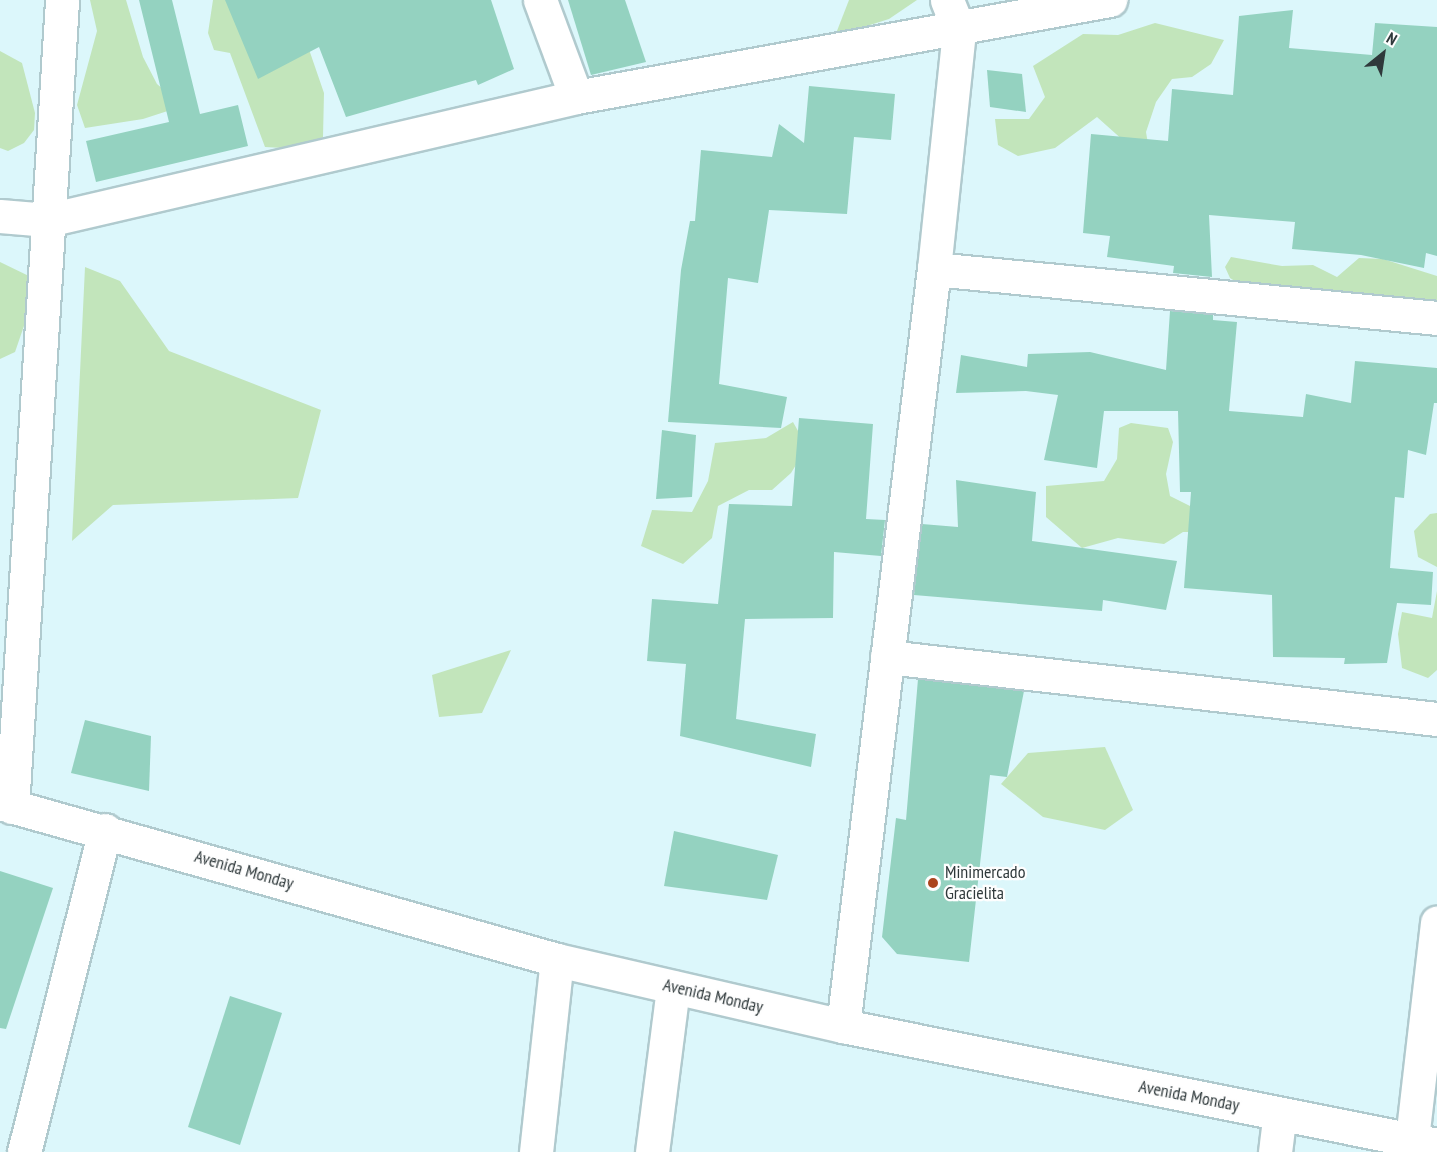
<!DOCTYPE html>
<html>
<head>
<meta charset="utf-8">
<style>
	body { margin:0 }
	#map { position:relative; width:1437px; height:1152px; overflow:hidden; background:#dcf7fb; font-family:"PT Sans Narrow",sans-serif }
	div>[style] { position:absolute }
	.green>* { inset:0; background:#c2e5bb }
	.building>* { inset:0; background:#94d2c0 }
	.roads { filter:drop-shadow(2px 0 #b0cace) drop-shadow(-2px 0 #b0cace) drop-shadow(0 2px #b0cace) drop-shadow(0 -2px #b0cace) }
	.street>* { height:33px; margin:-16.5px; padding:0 16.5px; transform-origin:16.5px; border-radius:16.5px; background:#fff }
	.secondary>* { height:33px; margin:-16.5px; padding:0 16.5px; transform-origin:16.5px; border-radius:16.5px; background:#fff }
	.dots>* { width:16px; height:16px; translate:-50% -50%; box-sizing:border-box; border:3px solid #fefefe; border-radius:50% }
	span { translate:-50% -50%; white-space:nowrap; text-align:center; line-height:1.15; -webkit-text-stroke:4.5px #fefefe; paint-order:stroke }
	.street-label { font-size:18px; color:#2f393b }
	.poi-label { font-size:18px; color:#2f393b }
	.left { translate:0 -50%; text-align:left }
	.north { position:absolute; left:1353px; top:24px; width:60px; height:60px; -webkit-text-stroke:4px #fefefe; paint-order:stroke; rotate:30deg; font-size:16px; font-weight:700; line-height:24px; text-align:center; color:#2f393b }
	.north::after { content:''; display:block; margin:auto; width:21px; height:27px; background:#2f393b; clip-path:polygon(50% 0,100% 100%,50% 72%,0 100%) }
</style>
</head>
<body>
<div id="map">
	<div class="green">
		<i style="clip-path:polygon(90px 0,126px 0,143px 57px,157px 84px,183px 106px,143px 119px,85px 128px,77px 105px,97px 31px)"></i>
		<i style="clip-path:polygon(213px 0,292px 0,324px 93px,323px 137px,301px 149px,265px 147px,230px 53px,214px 50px,208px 33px)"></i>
		<i style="clip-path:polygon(849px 0,917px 0,889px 19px,835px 36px)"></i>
		<i style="clip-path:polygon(1155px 23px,1224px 40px,1211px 64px,1192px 77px,1172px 79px,1156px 102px,1146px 132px,1150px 156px,1125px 142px,1097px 117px,1055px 148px,1018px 156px,998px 145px,995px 119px,1029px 119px,1045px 97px,1033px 66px,1083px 34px,1118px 35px)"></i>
		<i style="clip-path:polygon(0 51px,22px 63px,35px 113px,34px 130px,24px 143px,8px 151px,0 148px)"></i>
		<i style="clip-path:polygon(1231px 257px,1282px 266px,1313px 265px,1337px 277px,1359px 258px,1383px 259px,1437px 276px,1437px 309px,1238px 283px,1230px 278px,1225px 267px)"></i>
		<i style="clip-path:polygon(0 262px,33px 278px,26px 320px,15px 352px,0 359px)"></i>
		<i style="clip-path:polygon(85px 267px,120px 281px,169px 351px,321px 410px,298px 498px,113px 505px,72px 541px)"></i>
		<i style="clip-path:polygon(793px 422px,807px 447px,791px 473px,772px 490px,749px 490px,718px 506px,712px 538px,683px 564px,641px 546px,652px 510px,692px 512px,708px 481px,715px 443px,766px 438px)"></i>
		<i style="clip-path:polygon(1131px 423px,1168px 428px,1173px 442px,1166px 474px,1170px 496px,1190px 506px,1206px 532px,1183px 532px,1164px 544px,1118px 538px,1082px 548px,1046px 517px,1046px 486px,1104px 481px,1117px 459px,1119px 428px)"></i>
		<i style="clip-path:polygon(1437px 513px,1437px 567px,1418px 557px,1414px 531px,1430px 514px)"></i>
		<i style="clip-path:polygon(1437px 591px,1437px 670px,1428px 678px,1402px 668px,1398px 634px,1402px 612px,1432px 618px)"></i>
		<i style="clip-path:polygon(511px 650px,482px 713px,439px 717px,432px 675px)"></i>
		<i style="clip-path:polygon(1105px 747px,1133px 810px,1105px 830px,1043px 817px,1001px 784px,1028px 753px)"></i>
	</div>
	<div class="building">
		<i style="clip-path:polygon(139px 0,172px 0,200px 114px,238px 105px,248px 146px,96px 182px,86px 141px,169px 122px)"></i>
		<i style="clip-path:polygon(225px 0,491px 0,514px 69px,478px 85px,476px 80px,346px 117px,319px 47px,258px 79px)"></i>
		<i style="clip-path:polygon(568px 0,625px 0,646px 62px,591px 75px)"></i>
		<i style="clip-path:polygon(1293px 10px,1289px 48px,1372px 55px,1375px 23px,1437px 27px,1437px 256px,1426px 253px,1424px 268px,1361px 255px,1292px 249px,1295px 222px,1209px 215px,1212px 277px,1173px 273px,1174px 266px,1107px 257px,1110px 236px,1083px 233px,1091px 134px,1168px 141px,1172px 89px,1233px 95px,1239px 16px)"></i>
		<i style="clip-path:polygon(987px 70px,1022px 74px,1026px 112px,990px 107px)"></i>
		<i style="clip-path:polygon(809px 86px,895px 94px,891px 140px,854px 137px,847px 214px,769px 210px,758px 283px,728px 278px,719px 384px,787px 397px,781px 428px,668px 422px,681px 270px,690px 221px,695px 221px,701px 150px,772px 157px,779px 124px,804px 143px)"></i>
		<i style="clip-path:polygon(1170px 311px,1213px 315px,1213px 320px,1237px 322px,1229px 411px,1303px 417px,1306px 394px,1351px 403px,1355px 361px,1437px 368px,1437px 403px,1434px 403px,1426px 455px,1408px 450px,1404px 498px,1395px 497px,1390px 568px,1433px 572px,1431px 605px,1397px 603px,1387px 663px,1344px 664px,1345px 658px,1273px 657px,1272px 595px,1184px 588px,1191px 492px,1180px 492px,1178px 411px,1104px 411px,1097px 468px,1044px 460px,1058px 395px,1026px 391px,956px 393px,961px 355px,1027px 367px,1028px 354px,1090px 352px,1166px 370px)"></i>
		<i style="clip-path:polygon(799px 418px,873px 424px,866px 519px,885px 520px,881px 556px,834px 552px,833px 618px,745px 619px,736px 719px,816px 734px,811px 767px,680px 736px,686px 664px,647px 661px,652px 599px,718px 604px,729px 504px,792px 506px)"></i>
		<i style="clip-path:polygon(662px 430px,696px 435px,692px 497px,656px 499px)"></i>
		<i style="clip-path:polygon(956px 480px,1036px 492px,1032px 541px,1177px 561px,1166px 610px,1103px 600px,1102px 611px,914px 595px,922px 524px,958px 527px)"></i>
		<i style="clip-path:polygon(918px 679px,1024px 691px,1007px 777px,990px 775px,969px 962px,897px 954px,882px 937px,896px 818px,906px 820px)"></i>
		<i style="clip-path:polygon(85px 720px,151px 736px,149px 791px,71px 773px)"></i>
		<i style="clip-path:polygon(674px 831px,778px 855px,767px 900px,664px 886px)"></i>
		<i style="clip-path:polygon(0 871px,53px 888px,6px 1029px,0 1028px)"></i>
		<i style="clip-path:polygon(230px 996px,282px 1013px,240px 1145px,188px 1127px)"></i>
	</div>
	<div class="roads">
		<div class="street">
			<i style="left:540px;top:0;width:103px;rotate:69.6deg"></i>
			<i style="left:0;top:216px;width:48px;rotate:4.8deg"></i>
			<i style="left:48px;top:220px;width:542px;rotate:-13.11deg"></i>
			<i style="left:576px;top:97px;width:543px;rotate:-10.3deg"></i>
			<i style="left:934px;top:269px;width:505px;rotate:5.56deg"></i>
			<i style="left:887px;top:657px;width:553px;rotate:6.43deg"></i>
			<i style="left:12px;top:807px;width:809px;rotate:-86.45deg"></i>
			<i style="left:843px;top:1026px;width:762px;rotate:-83.15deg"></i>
			<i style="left:934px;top:269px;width:240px;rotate:-84deg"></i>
			<i style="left:959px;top:30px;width:32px;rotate:-112deg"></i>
			<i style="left:1412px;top:1139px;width:218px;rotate:-83.4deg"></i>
			<i style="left:24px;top:1152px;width:332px;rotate:-75.9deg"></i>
			<i style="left:536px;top:1152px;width:193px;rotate:-83.8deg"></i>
			<i style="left:652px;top:1152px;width:166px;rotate:-82.7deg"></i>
			<i style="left:1275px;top:1152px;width:38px;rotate:-83deg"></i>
		</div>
		<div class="secondary">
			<i style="left:0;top:803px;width:579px;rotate:15.74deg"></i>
			<i style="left:557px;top:960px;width:294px;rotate:13deg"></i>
			<i style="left:843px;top:1026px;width:606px;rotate:11.33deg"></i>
		</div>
	</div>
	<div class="dots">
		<i style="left:933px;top:883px;background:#ab451d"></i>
	</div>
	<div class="street-label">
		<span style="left:244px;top:870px;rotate:16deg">Avenida Monday</span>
		<span style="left:713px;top:996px;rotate:13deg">Avenida Monday</span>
		<span style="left:1189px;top:1096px;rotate:11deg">Avenida Monday</span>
	</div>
	<div class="poi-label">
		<span class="left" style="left:945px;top:883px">Minimercado<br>Gracielita</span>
	</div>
	<div class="north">N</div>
</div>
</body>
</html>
